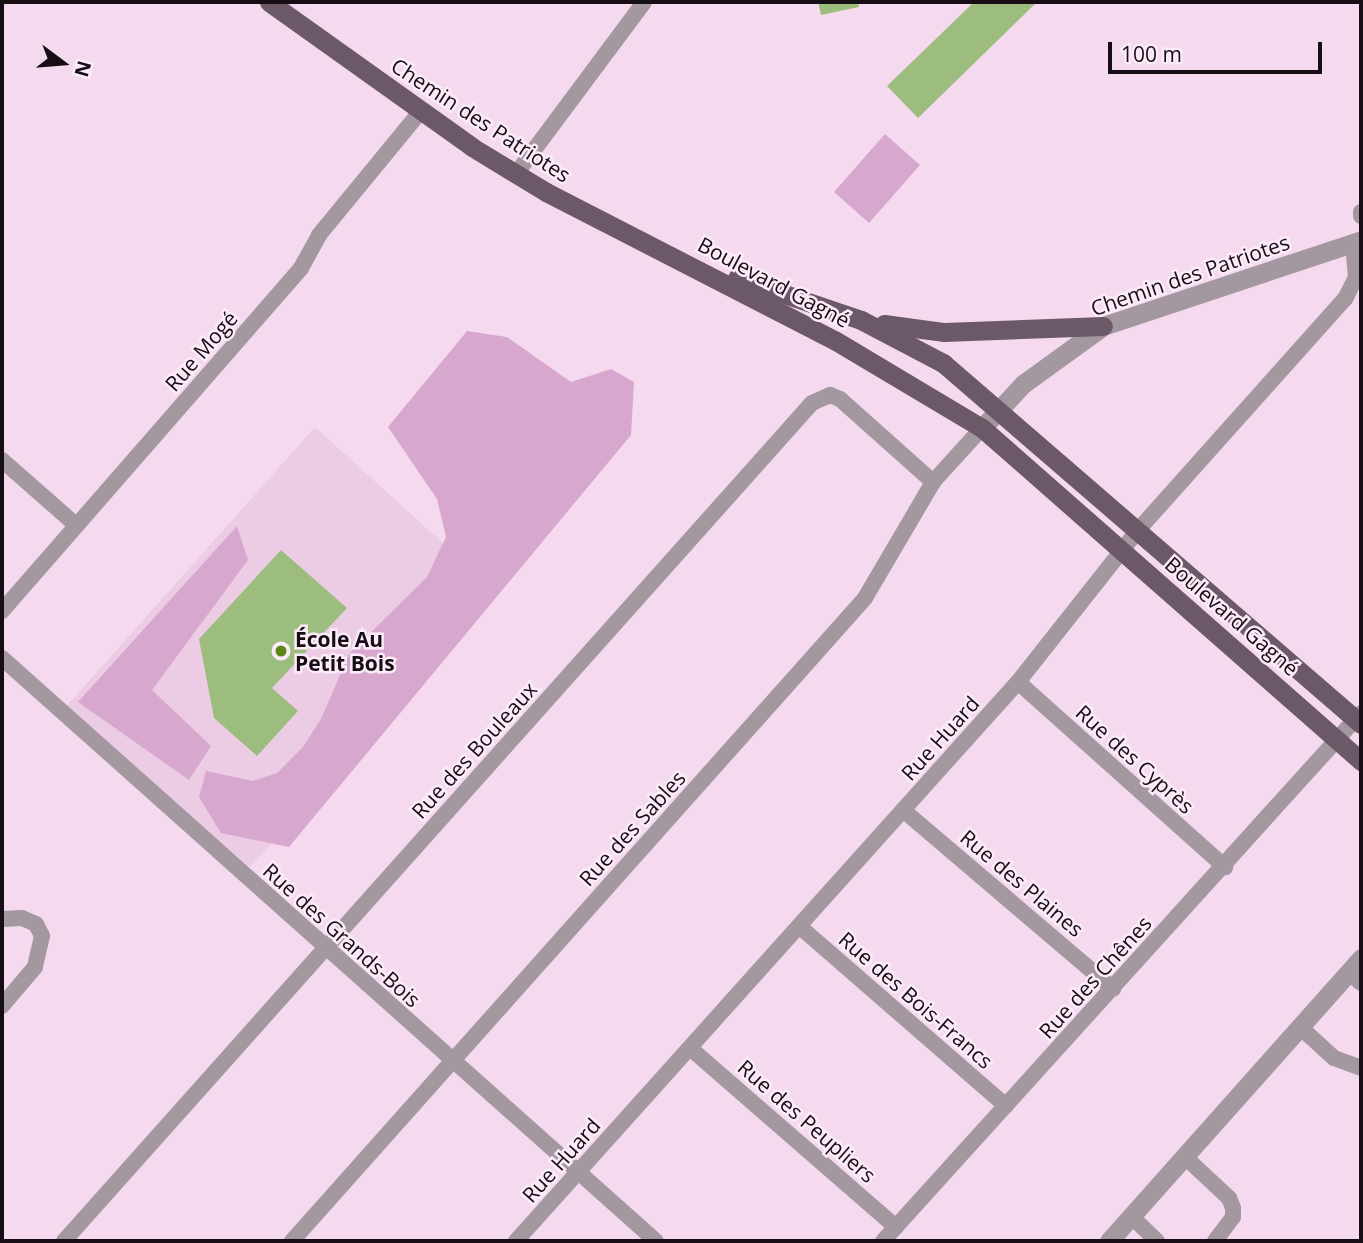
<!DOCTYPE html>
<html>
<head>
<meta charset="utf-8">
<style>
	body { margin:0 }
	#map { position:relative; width:1363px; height:1243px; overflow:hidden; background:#f5daef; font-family:"Open Sans",sans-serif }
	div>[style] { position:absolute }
	.built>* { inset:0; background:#eccbe5 }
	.green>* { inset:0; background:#d8a7ce }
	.building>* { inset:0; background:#9dbd7f }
	.minor>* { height:16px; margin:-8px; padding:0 8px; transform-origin:8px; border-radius:8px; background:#a398a0 }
	.tertiary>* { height:19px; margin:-9.5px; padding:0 9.5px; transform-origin:9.5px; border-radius:9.5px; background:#a398a0 }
	.primary>* { height:19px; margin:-9.5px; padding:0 9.5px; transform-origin:9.5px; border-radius:9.5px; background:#6c5968 }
	.dots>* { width:19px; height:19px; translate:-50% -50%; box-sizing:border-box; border:4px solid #fcebf8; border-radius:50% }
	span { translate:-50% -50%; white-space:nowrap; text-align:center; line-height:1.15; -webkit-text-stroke:5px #fcebf8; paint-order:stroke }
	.street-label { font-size:21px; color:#170e15 }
	.poi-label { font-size:21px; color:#170e15; font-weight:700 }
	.left { translate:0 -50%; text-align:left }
	.frame { position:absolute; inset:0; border:4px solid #170e15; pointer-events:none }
	.north { position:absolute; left:28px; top:28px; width:70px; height:70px; -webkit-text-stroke:5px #fcebf8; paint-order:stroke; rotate:106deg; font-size:19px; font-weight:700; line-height:28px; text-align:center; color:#170e15 }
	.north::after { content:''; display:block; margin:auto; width:24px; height:32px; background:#170e15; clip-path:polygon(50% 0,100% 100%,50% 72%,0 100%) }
	.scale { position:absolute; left:1108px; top:42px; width:214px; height:32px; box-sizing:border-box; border:4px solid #170e15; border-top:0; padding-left:9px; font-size:21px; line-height:24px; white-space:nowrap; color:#170e15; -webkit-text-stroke:5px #fcebf8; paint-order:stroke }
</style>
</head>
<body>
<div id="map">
	<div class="built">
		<i style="clip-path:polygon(315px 427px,498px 593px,250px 867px,64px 709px)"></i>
	</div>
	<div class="green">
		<i style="clip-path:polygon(885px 134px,920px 165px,869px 223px,834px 192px)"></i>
		<i style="clip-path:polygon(467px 331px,507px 337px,571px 382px,611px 369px,634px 382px,631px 435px,289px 847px,221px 833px,199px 797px,206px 771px,253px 781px,277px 773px,303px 747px,321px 719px,349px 654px,427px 577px,446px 537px,437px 499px,388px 427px)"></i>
		<i style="clip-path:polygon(237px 526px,248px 560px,152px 690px,211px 746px,189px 780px,78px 702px)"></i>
	</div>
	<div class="building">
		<i style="clip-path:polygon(818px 2px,858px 2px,859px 7px,821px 15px)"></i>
		<i style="clip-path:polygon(974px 2px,1037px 2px,918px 118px,887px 86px)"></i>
		<i style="clip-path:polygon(281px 550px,347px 608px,272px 688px,298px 711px,257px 756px,214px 718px,199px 639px)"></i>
	</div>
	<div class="minor">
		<i style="left:516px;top:174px;width:214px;rotate:-53.3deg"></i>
		<i style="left:1361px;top:212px;width:4px;rotate:90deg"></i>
		<i style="left:2px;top:460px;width:98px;rotate:41.3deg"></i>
		<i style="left:2px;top:611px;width:455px;rotate:-48.9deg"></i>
		<i style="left:301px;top:268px;width:38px;rotate:-61deg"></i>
		<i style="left:319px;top:235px;width:161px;rotate:-50.6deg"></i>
		<i style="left:2px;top:658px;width:876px;rotate:41.72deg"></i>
		<i style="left:1018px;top:682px;width:278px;rotate:41.8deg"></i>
		<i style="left:903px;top:810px;width:276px;rotate:40.4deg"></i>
		<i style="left:2px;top:919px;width:20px;rotate:-3deg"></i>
		<i style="left:22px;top:918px;width:15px;rotate:23deg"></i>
		<i style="left:36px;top:924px;width:13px;rotate:63deg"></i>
		<i style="left:42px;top:936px;width:32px;rotate:103deg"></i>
		<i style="left:35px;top:967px;width:51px;rotate:130.2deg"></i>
		<i style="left:799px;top:926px;width:274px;rotate:41deg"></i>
		<i style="left:1349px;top:972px;width:16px;rotate:43deg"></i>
		<i style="left:1300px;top:1027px;width:46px;rotate:42.4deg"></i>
		<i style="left:1334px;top:1058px;width:29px;rotate:20deg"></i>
		<i style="left:690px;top:1048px;width:273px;rotate:41deg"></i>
		<i style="left:1184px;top:1156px;width:62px;rotate:43deg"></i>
		<i style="left:1229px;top:1198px;width:11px;rotate:68deg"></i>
		<i style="left:1233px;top:1208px;width:9px;rotate:90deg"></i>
		<i style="left:1233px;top:1217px;width:30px;rotate:127deg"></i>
		<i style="left:1131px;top:1216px;width:36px;rotate:44deg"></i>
		<i style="left:64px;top:1241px;width:1123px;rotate:-48.25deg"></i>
		<i style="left:812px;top:403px;width:20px;rotate:-24deg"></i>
		<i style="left:830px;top:395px;width:11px;rotate:22deg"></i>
		<i style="left:840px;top:399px;width:125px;rotate:41.7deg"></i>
		<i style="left:292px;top:1241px;width:861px;rotate:-48.29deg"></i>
		<i style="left:865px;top:598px;width:134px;rotate:-59.6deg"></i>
		<i style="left:933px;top:482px;width:73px;rotate:-47.8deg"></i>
		<i style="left:516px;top:1241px;width:751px;rotate:-48.08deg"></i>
		<i style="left:1018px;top:682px;width:195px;rotate:-51.7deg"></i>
		<i style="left:1139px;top:529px;width:309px;rotate:-48.2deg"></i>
		<i style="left:1345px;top:299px;width:25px;rotate:-63deg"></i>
		<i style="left:1356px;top:277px;width:34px;rotate:-95deg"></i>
		<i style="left:883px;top:1241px;width:712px;rotate:-47.85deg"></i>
	</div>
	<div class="tertiary">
		<i style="left:982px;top:428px;width:60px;rotate:-47deg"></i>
		<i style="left:1023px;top:384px;width:99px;rotate:-35.9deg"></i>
		<i style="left:1103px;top:326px;width:272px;rotate:-18.4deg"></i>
		<i style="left:1109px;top:1241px;width:379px;rotate:-48.3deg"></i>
	</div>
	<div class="primary">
		<i style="left:269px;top:2px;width:249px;rotate:35.5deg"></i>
		<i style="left:472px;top:147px;width:87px;rotate:31.3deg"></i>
		<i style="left:546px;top:192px;width:326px;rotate:27.2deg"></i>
		<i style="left:836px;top:341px;width:170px;rotate:30.8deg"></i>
		<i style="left:982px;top:428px;width:505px;rotate:41.3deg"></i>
		<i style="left:737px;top:278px;width:131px;rotate:18.7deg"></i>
		<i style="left:861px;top:320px;width:93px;rotate:27.7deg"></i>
		<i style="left:943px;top:363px;width:552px;rotate:40.82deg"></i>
		<i style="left:884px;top:324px;width:61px;rotate:7.6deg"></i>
		<i style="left:944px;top:332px;width:159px;rotate:-2.2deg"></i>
	</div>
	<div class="dots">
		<i style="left:281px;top:651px;background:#5a8819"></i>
	</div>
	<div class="street-label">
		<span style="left:481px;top:120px;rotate:33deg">Chemin des Patriotes</span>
		<span style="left:1190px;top:275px;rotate:-19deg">Chemin des Patriotes</span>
		<span style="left:774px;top:282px;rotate:28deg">Boulevard Gagné</span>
		<span style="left:201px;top:351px;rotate:-49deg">Rue Mogé</span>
		<span style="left:1232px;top:616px;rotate:41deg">Boulevard Gagné</span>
		<span style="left:940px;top:738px;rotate:-48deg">Rue Huard</span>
		<span style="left:474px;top:750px;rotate:-48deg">Rue des Bouleaux</span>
		<span style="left:1135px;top:759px;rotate:42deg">Rue des Cyprès</span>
		<span style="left:632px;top:828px;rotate:-48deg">Rue des Sables</span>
		<span style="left:1022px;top:883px;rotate:40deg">Rue des Plaines</span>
		<span style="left:342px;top:935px;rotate:42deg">Rue des Grands-Bois</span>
		<span style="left:1095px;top:977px;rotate:-48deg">Rue des Chênes</span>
		<span style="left:916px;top:1000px;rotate:41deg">Rue des Bois-Francs</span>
		<span style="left:807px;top:1121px;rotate:41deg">Rue des Peupliers</span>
		<span style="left:561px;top:1160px;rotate:-48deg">Rue Huard</span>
	</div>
	<div class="poi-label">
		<span class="left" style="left:295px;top:651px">École Au<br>Petit Bois</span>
	</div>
	<div class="frame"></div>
	<div class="north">N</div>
	<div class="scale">100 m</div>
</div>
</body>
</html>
